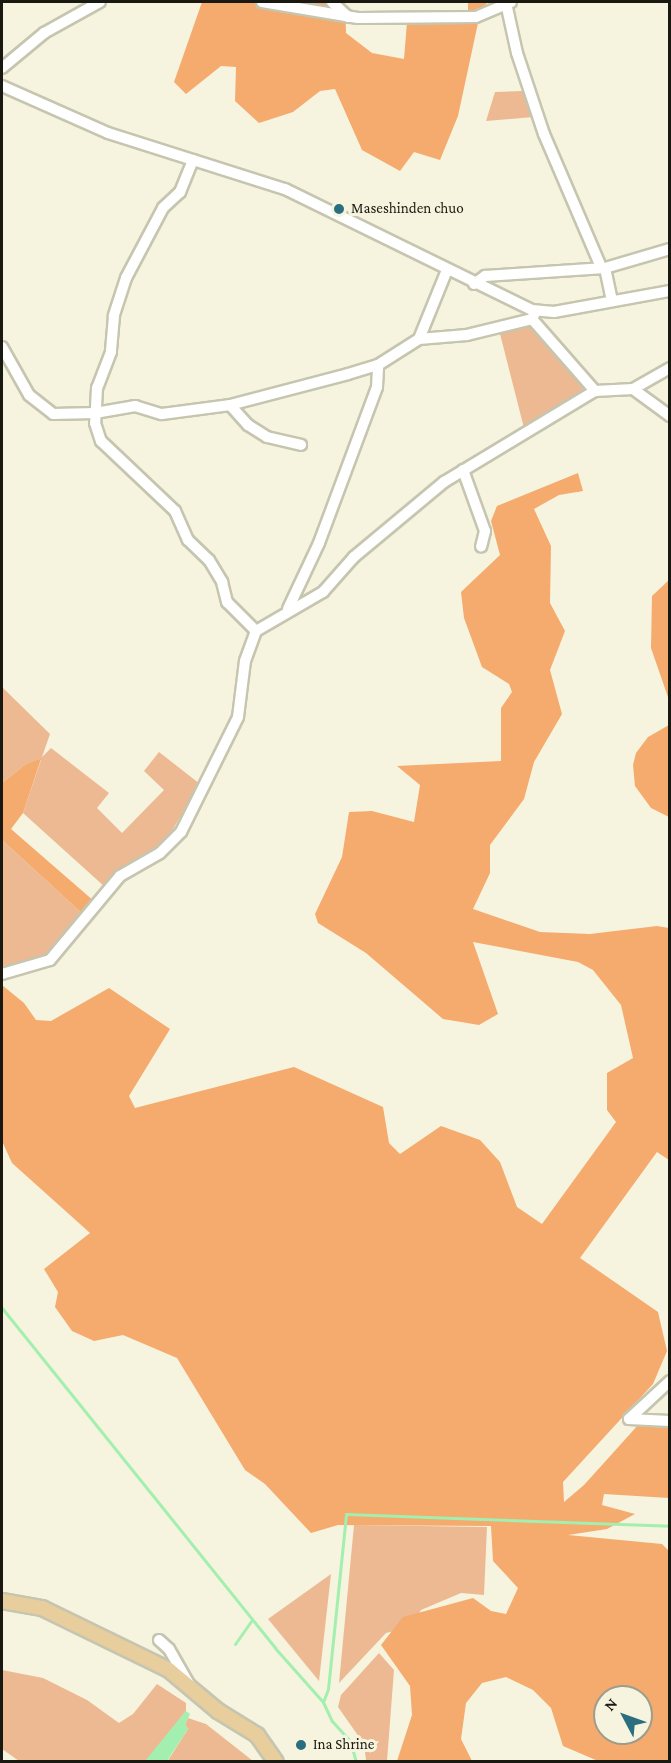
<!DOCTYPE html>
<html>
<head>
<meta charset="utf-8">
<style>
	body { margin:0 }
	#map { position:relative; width:671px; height:1763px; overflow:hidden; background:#f6f4de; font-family:"Crimson Pro",serif }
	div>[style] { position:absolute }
	.green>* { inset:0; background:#edb992 }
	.forest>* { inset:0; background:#f5aa6e }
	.water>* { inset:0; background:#a2efaf }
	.stream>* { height:3px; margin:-1.5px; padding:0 1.5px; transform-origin:1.5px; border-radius:1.5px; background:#a2efaf }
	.roads { filter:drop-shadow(2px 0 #c6c5af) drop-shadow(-2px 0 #c6c5af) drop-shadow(0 2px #c6c5af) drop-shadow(0 -2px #c6c5af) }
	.minor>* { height:10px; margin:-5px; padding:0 5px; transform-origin:5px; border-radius:5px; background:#fff }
	.major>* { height:14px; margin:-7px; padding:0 7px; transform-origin:7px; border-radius:7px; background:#e9ce9d }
	.dots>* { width:16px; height:16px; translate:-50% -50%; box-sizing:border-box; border:3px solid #f6f4de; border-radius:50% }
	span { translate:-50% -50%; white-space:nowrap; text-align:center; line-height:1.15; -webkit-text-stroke:6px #f6f4de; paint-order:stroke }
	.poi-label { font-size:15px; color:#191911 }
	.left { translate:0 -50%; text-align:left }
	.frame { position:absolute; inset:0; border:3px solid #191911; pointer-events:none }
	.north { position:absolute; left:593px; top:1685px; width:60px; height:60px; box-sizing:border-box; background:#f6f4de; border:2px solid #9e9c8c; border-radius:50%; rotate:311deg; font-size:16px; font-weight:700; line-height:24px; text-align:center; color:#191911 }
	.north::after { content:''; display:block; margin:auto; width:21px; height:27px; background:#2a6e7f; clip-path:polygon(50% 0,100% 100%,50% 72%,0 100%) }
</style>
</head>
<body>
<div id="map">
	<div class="green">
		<i style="clip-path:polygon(523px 91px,533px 117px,486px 121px,495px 92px)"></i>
		<i style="clip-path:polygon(528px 323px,588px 389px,524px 428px,499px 330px)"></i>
		<i style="clip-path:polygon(2px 687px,50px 734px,42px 757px,51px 748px,109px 793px,97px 808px,122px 833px,164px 790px,144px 771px,159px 752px,200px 784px,164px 844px,117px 873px,105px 887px,23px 813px,41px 760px,26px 764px,2px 783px)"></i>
		<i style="clip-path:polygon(2px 840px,84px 915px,50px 954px,2px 969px)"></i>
		<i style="clip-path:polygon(354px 1525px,487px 1527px,484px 1595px,461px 1593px,421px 1610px,411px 1627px,386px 1633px,339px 1683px)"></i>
		<i style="clip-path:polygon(331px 1574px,319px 1681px,268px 1619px)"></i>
		<i style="clip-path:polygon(379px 1653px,394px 1670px,387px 1761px,366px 1760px,364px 1744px,338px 1707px,341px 1695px)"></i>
		<i style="clip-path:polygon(2px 1670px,43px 1678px,87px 1700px,119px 1723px,133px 1714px,157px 1684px,186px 1703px,186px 1711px,146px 1761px,19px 1761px,2px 1749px)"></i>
		<i style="clip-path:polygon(188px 1718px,206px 1724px,253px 1761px,167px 1762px,188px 1729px,185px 1725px)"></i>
	</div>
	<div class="forest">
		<i style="clip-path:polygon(202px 2px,345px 2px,346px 33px,372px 53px,404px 59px,407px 22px,468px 23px,468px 2px,488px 2px,481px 9px,458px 116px,440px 160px,414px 152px,400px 171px,362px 150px,335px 89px,320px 91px,293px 112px,259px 123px,235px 101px,236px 67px,221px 66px,186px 94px,174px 82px)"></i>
		<i style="clip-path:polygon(evenodd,578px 473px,583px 491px,559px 495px,534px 509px,551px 546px,550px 603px,565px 631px,550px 670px,562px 714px,534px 762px,524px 799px,490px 845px,490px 873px,473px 909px,540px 932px,590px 934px,657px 926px,669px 928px,669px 1160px,657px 1152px,580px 1258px,658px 1312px,667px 1351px,653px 1384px,563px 1482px,564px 1502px,584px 1485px,639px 1424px,669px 1426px,669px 1498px,604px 1494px,602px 1505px,635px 1514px,607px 1529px,568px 1535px,662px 1544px,669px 1551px,669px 1761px,598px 1761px,563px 1746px,551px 1708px,533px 1690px,506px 1677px,482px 1683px,466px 1703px,461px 1739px,472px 1761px,397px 1761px,412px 1715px,410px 1686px,381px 1645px,403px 1617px,473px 1598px,491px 1611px,506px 1614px,518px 1588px,493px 1561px,491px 1526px,338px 1525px,311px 1533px,265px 1484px,245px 1470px,177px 1358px,123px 1335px,94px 1341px,72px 1331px,55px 1307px,58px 1292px,44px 1269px,90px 1233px,12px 1163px,2px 1141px,2px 985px,24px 1003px,36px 1020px,51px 1021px,109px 988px,170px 1029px,129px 1096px,135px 1108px,294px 1067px,383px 1107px,389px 1143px,400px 1154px,441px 1126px,480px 1140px,500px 1162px,517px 1207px,542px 1224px,616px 1122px,607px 1110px,607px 1073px,633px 1058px,621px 1005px,593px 970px,578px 962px,473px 942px,498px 1014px,479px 1025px,443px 1019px,366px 953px,318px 923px,315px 914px,342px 857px,349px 812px,372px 811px,414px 822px,420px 785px,397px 766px,501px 761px,501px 708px,512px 692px,509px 684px,482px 667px,464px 618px,461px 592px,500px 555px,491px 521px,497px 506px,578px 473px,605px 1697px,641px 1697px,641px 1733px,605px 1733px,605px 1697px)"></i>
		<i style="clip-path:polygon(669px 580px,669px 700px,651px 648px,652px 596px)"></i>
		<i style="clip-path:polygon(669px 725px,670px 725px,669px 817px,651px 808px,635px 786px,633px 765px,636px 753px,648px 737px)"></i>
		<i style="clip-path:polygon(41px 759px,23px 813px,11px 829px,95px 902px,84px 915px,2px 840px,2px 783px,26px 764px)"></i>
	</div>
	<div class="water">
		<i style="clip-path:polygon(186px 1711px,190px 1714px,185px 1725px,188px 1729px,167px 1761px,145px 1761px)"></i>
	</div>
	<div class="stream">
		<i style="left:2px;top:1308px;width:436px;rotate:51.2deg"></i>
		<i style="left:275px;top:1648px;width:72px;rotate:48.4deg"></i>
		<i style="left:323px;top:1702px;width:21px;rotate:65deg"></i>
		<i style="left:332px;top:1721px;width:27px;rotate:48deg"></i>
		<i style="left:350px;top:1741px;width:22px;rotate:74deg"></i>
		<i style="left:235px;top:1644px;width:29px;rotate:-55deg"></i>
		<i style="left:323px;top:1702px;width:14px;rotate:-69deg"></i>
		<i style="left:328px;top:1689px;width:176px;rotate:-84.1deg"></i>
		<i style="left:346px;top:1514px;width:324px;rotate:2.1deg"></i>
	</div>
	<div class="roads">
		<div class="minor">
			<i style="left:262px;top:2px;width:97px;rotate:9.5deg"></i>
			<i style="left:358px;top:18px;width:118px;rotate:-0.5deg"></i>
			<i style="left:476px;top:17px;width:38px;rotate:-23deg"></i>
			<i style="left:332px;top:2px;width:22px;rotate:43deg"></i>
			<i style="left:506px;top:3px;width:51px;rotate:77.6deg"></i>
			<i style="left:517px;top:53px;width:85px;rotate:71.6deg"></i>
			<i style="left:544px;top:134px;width:145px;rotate:66.8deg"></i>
			<i style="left:2px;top:68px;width:55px;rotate:-39.8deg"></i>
			<i style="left:44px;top:33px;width:64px;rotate:-29deg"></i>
			<i style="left:2px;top:86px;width:116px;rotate:23.9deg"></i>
			<i style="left:108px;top:133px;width:186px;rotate:17.6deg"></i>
			<i style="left:285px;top:189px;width:275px;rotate:26.1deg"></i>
			<i style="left:532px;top:310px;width:22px;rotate:5deg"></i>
			<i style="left:554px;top:312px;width:118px;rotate:-10.3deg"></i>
			<i style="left:193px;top:160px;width:35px;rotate:112deg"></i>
			<i style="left:180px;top:192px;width:23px;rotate:137deg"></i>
			<i style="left:163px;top:208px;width:79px;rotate:117.9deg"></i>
			<i style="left:126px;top:278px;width:40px;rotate:108deg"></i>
			<i style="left:114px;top:316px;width:36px;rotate:95deg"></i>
			<i style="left:111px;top:352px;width:39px;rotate:111deg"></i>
			<i style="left:97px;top:388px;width:35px;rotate:93deg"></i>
			<i style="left:95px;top:423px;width:19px;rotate:72deg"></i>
			<i style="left:101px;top:441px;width:102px;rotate:43.4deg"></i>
			<i style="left:175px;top:511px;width:32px;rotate:66deg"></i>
			<i style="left:188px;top:540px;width:29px;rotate:44deg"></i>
			<i style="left:209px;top:560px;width:26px;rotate:59deg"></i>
			<i style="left:222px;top:582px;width:21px;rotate:76deg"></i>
			<i style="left:227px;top:602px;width:41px;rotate:45deg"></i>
			<i style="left:605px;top:268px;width:33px;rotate:78deg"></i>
			<i style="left:474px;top:284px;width:14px;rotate:-36deg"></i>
			<i style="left:485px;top:276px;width:120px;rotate:-3.8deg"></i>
			<i style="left:605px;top:268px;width:68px;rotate:-16.3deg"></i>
			<i style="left:535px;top:313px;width:7px;rotate:117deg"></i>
			<i style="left:532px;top:319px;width:96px;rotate:48.8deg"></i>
			<i style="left:419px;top:339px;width:74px;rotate:-67.9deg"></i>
			<i style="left:2px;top:347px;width:55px;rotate:60.6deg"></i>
			<i style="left:29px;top:395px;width:31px;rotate:38deg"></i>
			<i style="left:53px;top:414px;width:42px;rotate:-1.4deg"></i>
			<i style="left:95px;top:413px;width:41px;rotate:-9.9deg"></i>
			<i style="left:135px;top:406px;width:28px;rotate:17deg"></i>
			<i style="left:162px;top:414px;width:69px;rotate:-7.5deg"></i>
			<i style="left:230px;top:405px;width:122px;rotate:-14.7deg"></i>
			<i style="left:348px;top:374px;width:31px;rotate:-17deg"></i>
			<i style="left:378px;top:365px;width:49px;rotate:-32.4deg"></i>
			<i style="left:419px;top:339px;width:48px;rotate:-4.8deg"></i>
			<i style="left:467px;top:335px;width:67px;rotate:-13.8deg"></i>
			<i style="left:633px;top:389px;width:46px;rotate:36.1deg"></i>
			<i style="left:230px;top:405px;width:27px;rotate:48deg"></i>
			<i style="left:248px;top:425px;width:22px;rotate:32deg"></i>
			<i style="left:267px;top:437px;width:35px;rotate:13deg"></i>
			<i style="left:463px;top:470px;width:65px;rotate:70.2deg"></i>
			<i style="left:485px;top:531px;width:16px;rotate:104deg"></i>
			<i style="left:288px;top:609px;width:73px;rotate:-64.8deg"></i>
			<i style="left:319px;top:543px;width:166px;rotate:-69.6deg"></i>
			<i style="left:377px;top:387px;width:22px;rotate:-87deg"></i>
			<i style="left:2px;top:974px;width:50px;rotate:-16.3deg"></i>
			<i style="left:50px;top:960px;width:109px;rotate:-50.2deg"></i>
			<i style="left:120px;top:876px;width:46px;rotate:-29.9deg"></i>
			<i style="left:160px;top:853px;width:30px;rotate:-45deg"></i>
			<i style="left:181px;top:832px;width:128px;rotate:-63.6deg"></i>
			<i style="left:238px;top:717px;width:56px;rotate:-82.9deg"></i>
			<i style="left:245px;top:661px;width:32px;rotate:-70deg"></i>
			<i style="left:256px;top:631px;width:78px;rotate:-30.2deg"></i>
			<i style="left:323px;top:592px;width:47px;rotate:-48.5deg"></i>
			<i style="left:354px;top:557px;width:117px;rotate:-39.8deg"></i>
			<i style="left:444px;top:482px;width:176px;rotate:-31.1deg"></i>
			<i style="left:595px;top:391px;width:38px;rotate:-3deg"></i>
			<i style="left:633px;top:389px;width:43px;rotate:-29.6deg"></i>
			<i style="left:629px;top:1419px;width:56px;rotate:-42.8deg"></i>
			<i style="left:629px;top:1419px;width:41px;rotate:2.8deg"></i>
			<i style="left:159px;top:1640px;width:13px;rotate:42deg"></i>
			<i style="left:169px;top:1649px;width:40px;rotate:60.3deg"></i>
		</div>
		<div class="major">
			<i style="left:2px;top:1601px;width:41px;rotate:9.9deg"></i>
			<i style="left:42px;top:1608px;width:141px;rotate:26deg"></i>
			<i style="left:169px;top:1670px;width:64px;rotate:39.9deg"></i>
			<i style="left:218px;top:1711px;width:46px;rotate:31.6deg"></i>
			<i style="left:257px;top:1735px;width:33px;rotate:55deg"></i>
		</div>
	</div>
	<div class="dots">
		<i style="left:339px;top:209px;background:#2a6e7f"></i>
		<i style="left:301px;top:1745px;background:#2a6e7f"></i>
	</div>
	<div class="poi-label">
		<span class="left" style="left:351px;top:209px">Maseshinden chuo</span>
		<span class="left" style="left:313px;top:1745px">Ina Shrine</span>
	</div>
	<div class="frame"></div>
	<div class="north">N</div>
</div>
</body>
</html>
